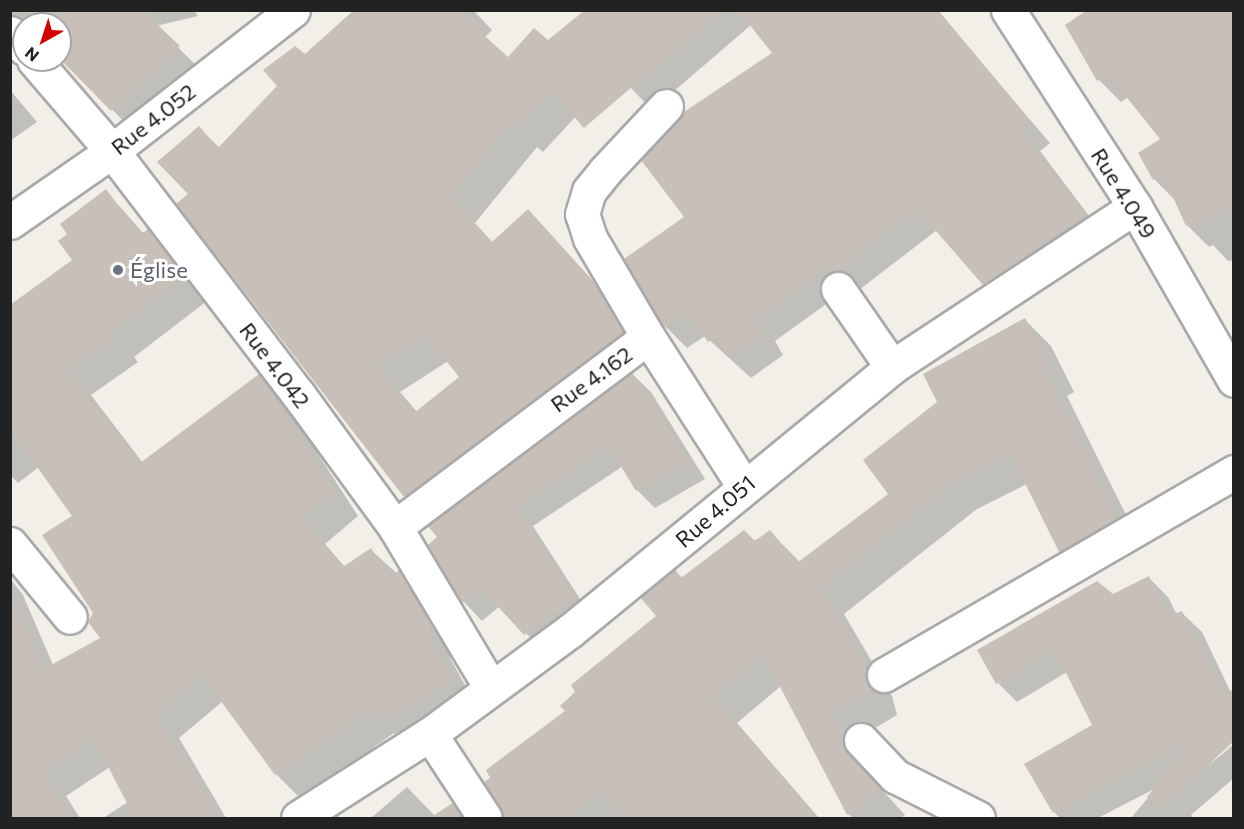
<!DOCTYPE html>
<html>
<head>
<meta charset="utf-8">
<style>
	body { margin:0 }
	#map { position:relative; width:1244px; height:829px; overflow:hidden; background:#f2efe9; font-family:Commissioner,sans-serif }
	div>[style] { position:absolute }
	.shadow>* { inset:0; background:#0003 }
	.building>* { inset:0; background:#c7bfb8 }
	.roads { filter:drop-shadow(2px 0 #a9a9a9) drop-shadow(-2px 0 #a9a9a9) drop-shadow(0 2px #a9a9a9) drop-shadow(0 -2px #a9a9a9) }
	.minor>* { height:33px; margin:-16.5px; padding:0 16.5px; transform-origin:16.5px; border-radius:16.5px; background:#fff }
	.dots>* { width:16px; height:16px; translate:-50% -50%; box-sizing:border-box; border:3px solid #fff; border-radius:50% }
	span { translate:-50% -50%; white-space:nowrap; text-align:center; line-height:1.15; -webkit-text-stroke:6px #fff; paint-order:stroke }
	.street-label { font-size:22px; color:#222 }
	.worship-label { font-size:22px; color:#5b616d }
	.left { translate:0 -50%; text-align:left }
	.frame { position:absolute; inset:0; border:12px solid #222; pointer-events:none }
	.north { position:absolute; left:12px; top:12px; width:60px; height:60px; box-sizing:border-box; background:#fff; border:2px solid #a7a7a7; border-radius:50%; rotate:219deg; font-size:16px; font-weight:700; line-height:24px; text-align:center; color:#222 }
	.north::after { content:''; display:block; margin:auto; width:21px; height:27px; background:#d40000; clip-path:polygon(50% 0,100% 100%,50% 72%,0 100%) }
</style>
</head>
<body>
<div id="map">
	<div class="shadow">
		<i style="clip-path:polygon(10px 10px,194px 10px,198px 16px,156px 26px,201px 70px,134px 132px,60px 56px,60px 24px,10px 27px)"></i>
		<i style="clip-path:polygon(evenodd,376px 10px,473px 10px,492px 30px,484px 38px,508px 59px,516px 51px,579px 113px,543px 152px,537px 147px,475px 223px,493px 243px,528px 211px,617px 310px,648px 358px,431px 522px,405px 496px,190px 195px,199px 128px,220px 148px,305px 56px,376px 10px,448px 361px,461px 377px,417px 412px,400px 392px,448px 361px)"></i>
		<i style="clip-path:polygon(587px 10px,936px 10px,1050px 143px,1040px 151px,1105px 237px,1006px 305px,937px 230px,859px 290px,854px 284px,775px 341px,783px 355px,751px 378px,705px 336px,687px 348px,665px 326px,626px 260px,686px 217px,774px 54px,751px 25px,652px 110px,570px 24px)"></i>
		<i style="clip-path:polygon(1089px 10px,1234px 10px,1234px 260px,1228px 261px,1213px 245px,1209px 247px,1187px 225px,1177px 202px,1154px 179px,1163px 140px,1128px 97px,1121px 102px,1099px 80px,1067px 26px)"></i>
		<i style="clip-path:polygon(10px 90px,37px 122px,10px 141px)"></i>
		<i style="clip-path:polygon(106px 191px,144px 234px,148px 231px,172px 255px,207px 301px,134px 357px,138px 362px,91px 395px,143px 463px,259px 376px,284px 401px,358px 516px,325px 544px,345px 567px,371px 550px,423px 597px,457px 653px,450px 658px,476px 705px,406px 744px,394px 733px,301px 799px,276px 774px,223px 701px,179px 738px,226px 818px,103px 818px,128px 802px,110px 767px,66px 796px,80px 818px,10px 818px,10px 578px,23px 595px,53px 665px,102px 638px,74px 517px,39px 467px,18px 483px,10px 475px,10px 307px,74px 261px,69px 235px)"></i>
		<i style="clip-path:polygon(1025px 320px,1051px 346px,1074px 392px,1067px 396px,1141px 545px,1086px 577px,1060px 551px,1027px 484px,977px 509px,844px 614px,892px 696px,897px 715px,855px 740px,873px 780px,905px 815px,901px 818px,853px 818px,848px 814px,781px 686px,737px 723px,819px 818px,504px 818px,567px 712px,658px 617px,675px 571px,683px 579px,770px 532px,800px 562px,890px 494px,939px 402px)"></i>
		<i style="clip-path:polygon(632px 374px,651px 392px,705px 479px,655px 508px,637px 490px,623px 466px,533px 526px,591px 616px,544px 652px,500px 606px,482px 621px,464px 602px,430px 546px)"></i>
		<i style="clip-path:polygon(1149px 578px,1168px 597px,1177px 615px,1182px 613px,1202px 632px,1234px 699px,1234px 740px,1207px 767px,1234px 744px,1234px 778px,1191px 815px,1194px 818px,1131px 818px,1156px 788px,1098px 818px,1060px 818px,1054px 812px,1094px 726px,1067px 672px,1017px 702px,998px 683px,1112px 596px)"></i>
		<i style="clip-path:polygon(407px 787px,435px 816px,452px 805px,466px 818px,371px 818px)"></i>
	</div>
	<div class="building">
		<i style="clip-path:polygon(65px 10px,142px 10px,180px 46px,111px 111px,60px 59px,60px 24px,50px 24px)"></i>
		<i style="clip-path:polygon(evenodd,354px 10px,456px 10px,508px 57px,534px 28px,548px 40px,585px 10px,722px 10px,584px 128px,551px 90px,517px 128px,511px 122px,451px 197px,492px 242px,528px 209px,593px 281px,623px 332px,404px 497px,176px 204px,188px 194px,157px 162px,199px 126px,218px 148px,277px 86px,263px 70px,295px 46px,305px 54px,354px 10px,425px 334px,459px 377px,414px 413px,376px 366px,425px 334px)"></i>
		<i style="clip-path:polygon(738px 10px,938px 10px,1030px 120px,1019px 129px,1085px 215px,983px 285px,916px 208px,837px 269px,832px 263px,754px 319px,763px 333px,728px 357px,716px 337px,708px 342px,687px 312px,664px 327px,624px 259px,684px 217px,641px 160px,684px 112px,772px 53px)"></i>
		<i style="clip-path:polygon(1087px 10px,1233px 10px,1233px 205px,1186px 226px,1163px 175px,1153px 180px,1138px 153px,1160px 139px,1108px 74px,1097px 81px,1065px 25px)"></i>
		<i style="clip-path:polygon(106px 189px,140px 235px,148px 229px,183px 275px,110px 332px,114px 337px,67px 370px,140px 463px,259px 374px,334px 491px,301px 518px,343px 567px,371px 548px,390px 578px,399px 570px,433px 627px,426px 633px,452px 680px,380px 720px,372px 707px,275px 775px,201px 674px,155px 713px,184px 766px,189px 764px,214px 819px,135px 819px,93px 737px,42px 770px,70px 819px,10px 819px,10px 596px,42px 670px,100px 638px,88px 622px,93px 613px,42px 535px,72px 516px,10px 429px,10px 305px,72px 260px,58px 241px,67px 234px,60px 224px)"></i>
		<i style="clip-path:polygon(1025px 318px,1049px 366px,1042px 369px,1116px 519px,1059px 552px,1010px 453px,951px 483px,819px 587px,867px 669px,865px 676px,872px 689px,830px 713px,845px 732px,843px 744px,847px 752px,880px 788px,847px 815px,763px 654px,712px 696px,817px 819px,625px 819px,601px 788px,567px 819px,503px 819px,484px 782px,490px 778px,486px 770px,565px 711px,560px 706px,575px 692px,571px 685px,656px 616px,640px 597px,675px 569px,681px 578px,744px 530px,755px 541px,770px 530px,797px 563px,888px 494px,863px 460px,937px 402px,923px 374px)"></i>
		<i style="clip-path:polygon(632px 372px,687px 460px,636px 491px,608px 445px,516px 507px,573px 597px,524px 635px,481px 588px,462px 603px,428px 545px,437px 537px,428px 526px)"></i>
		<i style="clip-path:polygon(1149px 576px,1168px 616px,1182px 611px,1221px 689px,1227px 696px,1233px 688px,1233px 742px,1158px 808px,1147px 797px,1193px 738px,1053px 813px,1024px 764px,1092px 725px,1054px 649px,996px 684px,977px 650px,1097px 581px,1113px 594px)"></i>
		<i style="clip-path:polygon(453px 803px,463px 819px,428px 819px)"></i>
	</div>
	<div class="roads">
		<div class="minor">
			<i style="left:1008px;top:10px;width:234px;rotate:57.2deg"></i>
			<i style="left:1135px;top:207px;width:199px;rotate:60.2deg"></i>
			<i style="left:10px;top:33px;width:21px;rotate:47deg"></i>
			<i style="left:34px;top:60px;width:120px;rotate:49.4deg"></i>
			<i style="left:112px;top:151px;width:306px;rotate:52.6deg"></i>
			<i style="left:298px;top:394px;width:165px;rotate:53.9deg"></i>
			<i style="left:395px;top:527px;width:187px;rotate:59.2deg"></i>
			<i style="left:10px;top:222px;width:124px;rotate:-34.8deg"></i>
			<i style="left:112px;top:151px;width:229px;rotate:-37.9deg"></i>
			<i style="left:838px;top:289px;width:95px;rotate:55.3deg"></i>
			<i style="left:648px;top:337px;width:115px;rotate:-120.4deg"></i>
			<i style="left:590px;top:238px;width:25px;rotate:-108deg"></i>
			<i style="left:582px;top:214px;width:24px;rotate:-73deg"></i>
			<i style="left:589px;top:191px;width:26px;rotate:-51deg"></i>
			<i style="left:605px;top:171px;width:89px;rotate:-46.8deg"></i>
			<i style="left:395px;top:527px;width:316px;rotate:-36.9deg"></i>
			<i style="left:648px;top:337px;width:176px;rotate:57.3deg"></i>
			<i style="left:10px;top:544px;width:94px;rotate:50.6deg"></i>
			<i style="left:884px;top:675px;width:405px;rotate:-30.1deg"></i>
			<i style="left:430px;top:734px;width:100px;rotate:56.8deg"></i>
			<i style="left:861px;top:740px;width:50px;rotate:46.6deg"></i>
			<i style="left:895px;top:776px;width:93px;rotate:26.8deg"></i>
			<i style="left:298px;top:818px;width:156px;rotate:-32.5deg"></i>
			<i style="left:430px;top:734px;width:175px;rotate:-36.4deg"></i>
			<i style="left:571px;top:630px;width:415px;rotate:-39.3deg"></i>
			<i style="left:892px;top:367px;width:291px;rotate:-33.4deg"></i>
		</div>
	</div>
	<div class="dots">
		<i style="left:118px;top:270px;background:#6b7280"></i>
	</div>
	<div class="street-label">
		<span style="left:153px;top:119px;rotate:-38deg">Rue 4.052</span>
		<span style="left:1124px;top:193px;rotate:58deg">Rue 4.049</span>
		<span style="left:275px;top:365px;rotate:53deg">Rue 4.042</span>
		<span style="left:591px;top:379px;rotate:-36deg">Rue 4.162</span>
		<span style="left:715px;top:511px;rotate:-41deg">Rue 4.051</span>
	</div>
	<div class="worship-label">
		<span class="left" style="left:130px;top:270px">Église</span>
	</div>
	<div class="frame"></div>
	<div class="north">N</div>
</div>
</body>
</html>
